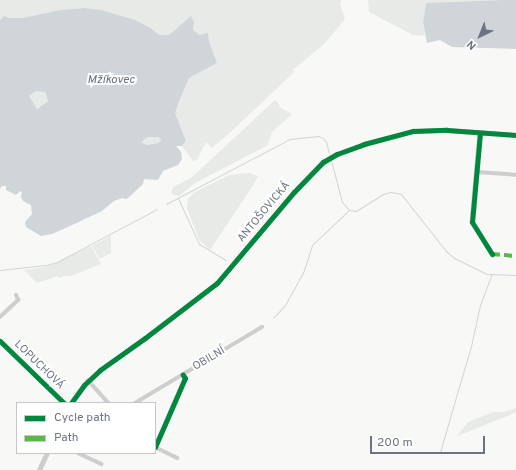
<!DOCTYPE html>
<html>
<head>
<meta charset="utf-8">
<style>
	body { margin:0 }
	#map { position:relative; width:516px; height:470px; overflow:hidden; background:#f8f8f7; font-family:Overpass,sans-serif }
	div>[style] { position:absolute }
	.green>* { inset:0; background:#e7eae6 }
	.water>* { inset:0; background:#d0d5d9 }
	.stream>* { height:1px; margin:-0.5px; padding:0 0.5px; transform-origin:0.5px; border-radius:0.5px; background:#d0d5d9 }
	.minor>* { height:3.5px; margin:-1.75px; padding:0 1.75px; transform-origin:1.75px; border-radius:1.75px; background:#cdcece }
	.tertiary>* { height:4.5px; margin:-2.25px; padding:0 2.25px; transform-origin:2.25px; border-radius:2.25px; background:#cdcece }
	.quiet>* { height:4px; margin-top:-2px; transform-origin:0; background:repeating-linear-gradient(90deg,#58b947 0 8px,transparent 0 12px) }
	.cycleway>* { height:5px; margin:-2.5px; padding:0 2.5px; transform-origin:2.5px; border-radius:2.5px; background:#00873e }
	span { translate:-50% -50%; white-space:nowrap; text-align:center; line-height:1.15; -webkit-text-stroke:4px #fff; paint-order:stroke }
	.street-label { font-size:11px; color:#6c7483 }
	.water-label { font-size:12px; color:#67737f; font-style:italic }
	.legend { position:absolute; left:16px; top:402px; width:140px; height:52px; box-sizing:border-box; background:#fff; border:1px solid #c4c7cd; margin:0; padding:5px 7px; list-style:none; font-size:12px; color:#6c7483 }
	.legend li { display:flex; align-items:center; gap:8px; height:20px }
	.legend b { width:20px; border:1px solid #c4c7cd }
	.north { position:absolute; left:460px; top:16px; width:40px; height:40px; -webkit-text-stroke:3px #fff; paint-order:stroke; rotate:223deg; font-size:11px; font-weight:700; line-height:16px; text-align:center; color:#6c7483 }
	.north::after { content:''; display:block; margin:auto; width:14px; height:18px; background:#6c7483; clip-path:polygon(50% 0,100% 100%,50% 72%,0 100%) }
	.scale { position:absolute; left:370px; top:436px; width:115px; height:18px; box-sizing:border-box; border:2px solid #6c7483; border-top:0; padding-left:5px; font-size:12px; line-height:14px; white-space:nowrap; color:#6c7483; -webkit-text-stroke:3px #fff; paint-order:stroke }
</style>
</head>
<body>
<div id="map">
	<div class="green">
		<i style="clip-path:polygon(0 0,342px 0,340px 4px,345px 19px,325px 43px,293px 70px,294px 72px,234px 129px,212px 148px,206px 142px,197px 160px,193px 161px,182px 146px,186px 141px,175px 113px,189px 78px,217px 63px,209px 41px,208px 33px,199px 35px,193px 29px,194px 22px,191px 17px,169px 35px,159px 35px,152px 29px,121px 16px,84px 8px,60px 10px,23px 18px,10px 18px,4px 16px,0 20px)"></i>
		<i style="clip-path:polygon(368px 0,502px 0,426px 3px,423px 22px,425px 36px,413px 35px,369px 12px)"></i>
		<i style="clip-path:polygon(36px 91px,45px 92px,48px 101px,36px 109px,29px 96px)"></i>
		<i style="clip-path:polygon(275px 100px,279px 104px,279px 107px,292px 114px,272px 132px,268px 145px,195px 183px,179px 196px,173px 195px,171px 193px,173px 187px,191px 178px)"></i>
		<i style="clip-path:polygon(148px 137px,159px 137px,161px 140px,158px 143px,147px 145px,141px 142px)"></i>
		<i style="clip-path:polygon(249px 173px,258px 176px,254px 184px,210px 250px,199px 240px,187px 208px,188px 199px,195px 192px,229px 175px)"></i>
		<i style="clip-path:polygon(111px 236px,111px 253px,100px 259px,92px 246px)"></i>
		<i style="clip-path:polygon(91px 246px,101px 264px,71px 276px,66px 276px,59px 278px,58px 276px,37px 283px,24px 270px,40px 268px,54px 264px)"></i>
		<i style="clip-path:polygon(516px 408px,516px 412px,510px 415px,457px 436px,468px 422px,493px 412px,504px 412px)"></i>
	</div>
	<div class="water">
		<i style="clip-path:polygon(502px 0,516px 0,516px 49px,452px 47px,440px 40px,427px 43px,423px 22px,426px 3px)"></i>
		<i style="clip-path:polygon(evenodd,84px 8px,101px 10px,135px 20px,152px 29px,159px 35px,169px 35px,191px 16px,194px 22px,193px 29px,199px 35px,208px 33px,209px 41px,217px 63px,189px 78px,179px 102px,175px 113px,186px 141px,182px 146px,176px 146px,181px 152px,182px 159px,178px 165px,163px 171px,158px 180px,144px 179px,143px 184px,127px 199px,122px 198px,114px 201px,102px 211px,70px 226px,52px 234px,41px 236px,26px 227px,25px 222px,32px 214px,31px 205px,23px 201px,21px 197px,22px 192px,20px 191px,16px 195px,6px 190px,6px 186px,2px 186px,0 189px,0 20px,4px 16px,10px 18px,23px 18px,60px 10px,84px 8px,36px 91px,45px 92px,48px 101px,37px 109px,29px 96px,36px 91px,84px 8px,148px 137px,159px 137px,161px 140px,158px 143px,147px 145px,141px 142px,148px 137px)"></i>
	</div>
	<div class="stream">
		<i style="left:331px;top:160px;width:43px;rotate:75.3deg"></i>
		<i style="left:342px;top:202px;width:11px;rotate:49deg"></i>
		<i style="left:349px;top:210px;width:7px;rotate:8deg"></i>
		<i style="left:356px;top:211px;width:32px;rotate:-32deg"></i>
		<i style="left:383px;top:194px;width:8px;rotate:-14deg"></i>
		<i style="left:391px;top:192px;width:10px;rotate:11deg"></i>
		<i style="left:401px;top:194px;width:73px;rotate:51.7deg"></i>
		<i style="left:446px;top:251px;width:11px;rotate:41deg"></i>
		<i style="left:454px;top:258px;width:37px;rotate:26deg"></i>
		<i style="left:487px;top:274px;width:29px;rotate:2deg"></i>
		<i style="left:178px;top:198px;width:51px;rotate:65.5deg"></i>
		<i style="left:199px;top:244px;width:31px;rotate:31deg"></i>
		<i style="left:166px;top:204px;width:140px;rotate:-27.7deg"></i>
		<i style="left:290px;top:139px;width:28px;rotate:-6deg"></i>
		<i style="left:318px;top:136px;width:5px;rotate:22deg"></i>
		<i style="left:323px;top:138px;width:5px;rotate:53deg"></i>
		<i style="left:326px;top:142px;width:11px;rotate:75deg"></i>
		<i style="left:0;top:270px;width:46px;rotate:-6.2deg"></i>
		<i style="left:46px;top:265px;width:11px;rotate:-15deg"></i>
		<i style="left:57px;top:262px;width:113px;rotate:-27.9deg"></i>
		<i style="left:273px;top:318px;width:18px;rotate:-47deg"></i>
		<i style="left:285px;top:305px;width:37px;rotate:-61deg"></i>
		<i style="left:303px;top:273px;width:29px;rotate:-72deg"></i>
		<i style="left:312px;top:245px;width:50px;rotate:-43.4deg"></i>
		<i style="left:440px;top:452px;width:110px;rotate:-73.7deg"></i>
		<i style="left:471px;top:346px;width:42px;rotate:-77.6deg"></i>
		<i style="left:480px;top:305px;width:33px;rotate:-69deg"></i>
	</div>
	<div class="minor">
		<i style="left:480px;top:133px;width:89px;rotate:95.1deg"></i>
		<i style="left:472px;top:222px;width:38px;rotate:58deg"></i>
		<i style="left:477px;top:172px;width:39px;rotate:4deg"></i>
		<i style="left:0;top:317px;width:25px;rotate:-43deg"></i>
		<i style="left:18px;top:300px;width:5px;rotate:-112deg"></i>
		<i style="left:0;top:341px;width:89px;rotate:44.1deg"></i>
		<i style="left:88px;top:380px;width:31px;rotate:48deg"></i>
		<i style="left:135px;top:403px;width:148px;rotate:-30.9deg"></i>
		<i style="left:155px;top:447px;width:75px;rotate:-66.5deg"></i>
		<i style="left:185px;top:378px;width:4px;rotate:-124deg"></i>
		<i style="left:155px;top:447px;width:25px;rotate:26deg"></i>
		<i style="left:78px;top:453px;width:26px;rotate:25deg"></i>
	</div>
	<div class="tertiary">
		<i style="left:71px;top:403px;width:22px;rotate:-54deg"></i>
		<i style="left:84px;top:385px;width:22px;rotate:-43deg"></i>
		<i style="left:100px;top:370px;width:55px;rotate:-35.4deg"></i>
		<i style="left:145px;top:338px;width:91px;rotate:-37.4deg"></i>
		<i style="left:217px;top:283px;width:119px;rotate:-49.8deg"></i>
		<i style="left:294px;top:192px;width:42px;rotate:-46deg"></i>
		<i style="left:323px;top:162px;width:16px;rotate:-30deg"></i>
		<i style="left:337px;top:154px;width:29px;rotate:-20deg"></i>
		<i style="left:364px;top:144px;width:51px;rotate:-14.9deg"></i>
		<i style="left:413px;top:131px;width:34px;rotate:-2deg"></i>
		<i style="left:447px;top:130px;width:69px;rotate:4.1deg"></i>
		<i style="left:39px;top:470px;width:19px;rotate:-65deg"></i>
	</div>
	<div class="quiet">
		<i style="left:492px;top:254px;width:24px;rotate:5deg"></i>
	</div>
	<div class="cycleway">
		<i style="left:480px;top:133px;width:89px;rotate:95.1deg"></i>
		<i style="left:472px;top:222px;width:38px;rotate:58deg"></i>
		<i style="left:0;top:341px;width:89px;rotate:44.1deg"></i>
		<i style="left:71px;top:403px;width:22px;rotate:-54deg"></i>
		<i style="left:84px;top:385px;width:22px;rotate:-43deg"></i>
		<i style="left:100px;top:370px;width:55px;rotate:-35.4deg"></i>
		<i style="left:145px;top:338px;width:91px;rotate:-37.4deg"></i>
		<i style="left:217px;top:283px;width:119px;rotate:-49.8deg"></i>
		<i style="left:294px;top:192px;width:42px;rotate:-46deg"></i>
		<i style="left:323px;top:162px;width:16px;rotate:-30deg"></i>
		<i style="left:337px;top:154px;width:29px;rotate:-20deg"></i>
		<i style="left:364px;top:144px;width:51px;rotate:-14.9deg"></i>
		<i style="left:413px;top:131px;width:34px;rotate:-2deg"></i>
		<i style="left:447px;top:130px;width:69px;rotate:4.1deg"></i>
		<i style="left:155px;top:447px;width:75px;rotate:-66.5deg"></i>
		<i style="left:185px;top:378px;width:4px;rotate:-124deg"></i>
	</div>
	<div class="street-label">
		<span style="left:264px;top:212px;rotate:-50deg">ANTOŠOVICKÁ</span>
		<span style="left:209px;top:359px;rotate:-31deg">OBILNÍ</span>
		<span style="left:39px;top:365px;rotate:44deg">LOPUCHOVÁ</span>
	</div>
	<div class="water-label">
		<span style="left:111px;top:81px">Mžíkovec</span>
	</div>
	<ul class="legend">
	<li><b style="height:5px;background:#00873e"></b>Cycle path</li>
	<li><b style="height:5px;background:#58b947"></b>Path</li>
	</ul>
	<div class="north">N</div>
	<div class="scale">200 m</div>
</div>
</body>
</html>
